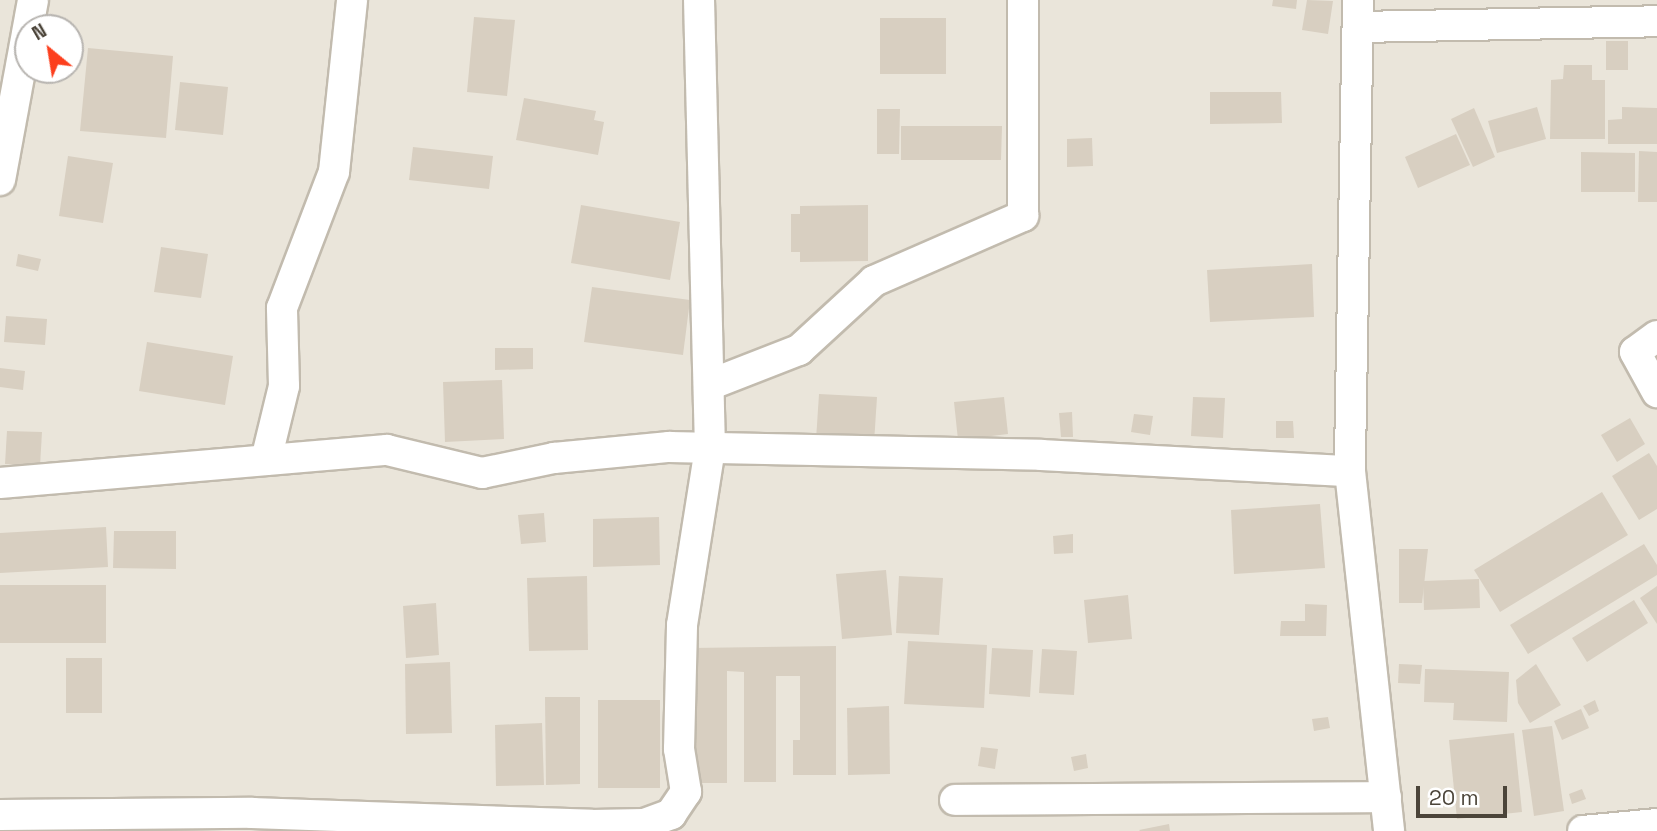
<!DOCTYPE html>
<html>
<head>
<meta charset="utf-8">
<style>
	body { margin:0 }
	#map { position:relative; width:1657px; height:831px; overflow:hidden; background:#f6f3ec; font-family:"Space Grotesk",sans-serif }
	div>[style] { position:absolute }
	.residential>* { inset:0; background:#eae5da }
	.building>* { inset:0; background:#d8cfc1 }
	.roads { filter:drop-shadow(2px 0 #c2bbae) drop-shadow(-2px 0 #c2bbae) drop-shadow(0 2px #c2bbae) drop-shadow(0 -2px #c2bbae) }
	.minor>* { height:30px; margin:-15px; padding:0 15px; transform-origin:15px; border-radius:15px; background:#fff }
	span { translate:-50% -50%; white-space:nowrap; text-align:center; line-height:1.15; -webkit-text-stroke:6px #fff; paint-order:stroke }
	.north { position:absolute; left:14px; top:14px; width:70px; height:70px; box-sizing:border-box; background:#fff; border:2px solid #b7b4b0; border-radius:50%; rotate:330deg; font-size:19px; font-weight:700; line-height:28px; text-align:center; color:#4b4439 }
	.north::after { content:''; display:block; margin:auto; width:24px; height:32px; background:#fc3f1d; clip-path:polygon(50% 0,100% 100%,50% 72%,0 100%) }
	.scale { position:absolute; left:1416px; top:786px; width:91px; height:32px; box-sizing:border-box; border:4px solid #4b4439; border-top:0; padding-left:9px; font-size:21px; line-height:24px; white-space:nowrap; color:#4b4439; -webkit-text-stroke:5px #fff; paint-order:stroke }
</style>
</head>
<body>
<div id="map">
	<div class="residential">
		<i style="clip-path:polygon(evenodd,0 0,1657px 0,1657px 831px,0 831px,0 0,28px 28px,70px 28px,70px 70px,28px 70px,28px 28px)"></i>
	</div>
	<div class="building">
		<i style="clip-path:polygon(1273px 0,1297px 0,1296px 9px,1272px 6px)"></i>
		<i style="clip-path:polygon(1307px 0,1333px 1px,1328px 34px,1302px 30px)"></i>
		<i style="clip-path:polygon(474px 17px,515px 20px,507px 96px,467px 92px)"></i>
		<i style="clip-path:polygon(880px 18px,946px 18px,946px 74px,880px 74px)"></i>
		<i style="clip-path:polygon(1606px 41px,1628px 41px,1628px 70px,1606px 70px)"></i>
		<i style="clip-path:polygon(88px 48px,173px 56px,166px 138px,80px 131px)"></i>
		<i style="clip-path:polygon(1564px 65px,1592px 65px,1592px 80px,1605px 80px,1605px 139px,1550px 139px,1551px 80px,1563px 79px)"></i>
		<i style="clip-path:polygon(180px 82px,228px 87px,223px 135px,175px 130px)"></i>
		<i style="clip-path:polygon(1210px 92px,1281px 92px,1282px 123px,1210px 124px)"></i>
		<i style="clip-path:polygon(524px 98px,596px 111px,594px 120px,604px 122px,598px 155px,516px 140px)"></i>
		<i style="clip-path:polygon(1537px 107px,1546px 139px,1497px 153px,1488px 121px)"></i>
		<i style="clip-path:polygon(1622px 107px,1657px 108px,1657px 144px,1608px 144px,1608px 120px,1622px 119px)"></i>
		<i style="clip-path:polygon(1474px 108px,1495px 157px,1473px 167px,1451px 119px)"></i>
		<i style="clip-path:polygon(877px 109px,900px 109px,899px 154px,877px 154px)"></i>
		<i style="clip-path:polygon(901px 126px,1002px 126px,1001px 160px,901px 160px)"></i>
		<i style="clip-path:polygon(1456px 134px,1470px 165px,1418px 188px,1405px 157px)"></i>
		<i style="clip-path:polygon(1092px 138px,1093px 166px,1067px 167px,1067px 139px)"></i>
		<i style="clip-path:polygon(413px 147px,493px 156px,489px 189px,409px 180px)"></i>
		<i style="clip-path:polygon(1639px 151px,1657px 152px,1657px 202px,1638px 202px)"></i>
		<i style="clip-path:polygon(1581px 152px,1635px 153px,1635px 192px,1581px 192px)"></i>
		<i style="clip-path:polygon(68px 156px,113px 163px,103px 223px,59px 216px)"></i>
		<i style="clip-path:polygon(581px 205px,680px 222px,670px 280px,571px 263px)"></i>
		<i style="clip-path:polygon(868px 205px,868px 261px,800px 262px,800px 252px,791px 252px,791px 214px,800px 214px,800px 206px)"></i>
		<i style="clip-path:polygon(161px 247px,208px 254px,201px 298px,154px 292px)"></i>
		<i style="clip-path:polygon(18px 254px,41px 259px,38px 271px,16px 266px)"></i>
		<i style="clip-path:polygon(1312px 264px,1314px 317px,1210px 322px,1207px 270px)"></i>
		<i style="clip-path:polygon(592px 287px,690px 300px,683px 355px,584px 342px)"></i>
		<i style="clip-path:polygon(6px 316px,47px 319px,45px 345px,4px 342px)"></i>
		<i style="clip-path:polygon(147px 342px,233px 356px,225px 405px,139px 391px)"></i>
		<i style="clip-path:polygon(495px 348px,533px 348px,533px 369px,495px 370px)"></i>
		<i style="clip-path:polygon(0 368px,25px 371px,23px 390px,0 387px)"></i>
		<i style="clip-path:polygon(502px 380px,504px 439px,445px 442px,443px 382px)"></i>
		<i style="clip-path:polygon(819px 394px,877px 397px,874px 443px,816px 440px)"></i>
		<i style="clip-path:polygon(1004px 397px,1008px 434px,958px 440px,954px 402px)"></i>
		<i style="clip-path:polygon(1193px 397px,1225px 398px,1223px 438px,1191px 436px)"></i>
		<i style="clip-path:polygon(1072px 412px,1073px 437px,1061px 437px,1059px 413px)"></i>
		<i style="clip-path:polygon(1134px 414px,1153px 416px,1150px 435px,1131px 432px)"></i>
		<i style="clip-path:polygon(1630px 418px,1645px 444px,1617px 462px,1601px 435px)"></i>
		<i style="clip-path:polygon(1276px 421px,1293px 421px,1294px 438px,1276px 438px)"></i>
		<i style="clip-path:polygon(7px 431px,42px 432px,40px 466px,5px 464px)"></i>
		<i style="clip-path:polygon(1649px 453px,1657px 466px,1657px 509px,1639px 520px,1612px 476px)"></i>
		<i style="clip-path:polygon(1602px 492px,1628px 535px,1500px 612px,1474px 570px)"></i>
		<i style="clip-path:polygon(1320px 504px,1325px 568px,1234px 574px,1231px 510px)"></i>
		<i style="clip-path:polygon(544px 513px,546px 542px,521px 544px,518px 515px)"></i>
		<i style="clip-path:polygon(659px 517px,660px 565px,593px 567px,593px 519px)"></i>
		<i style="clip-path:polygon(106px 527px,108px 567px,0 573px,0 533px)"></i>
		<i style="clip-path:polygon(114px 531px,176px 531px,176px 569px,113px 568px)"></i>
		<i style="clip-path:polygon(1073px 534px,1073px 553px,1054px 554px,1053px 536px)"></i>
		<i style="clip-path:polygon(1644px 544px,1657px 565px,1657px 575px,1528px 654px,1510px 625px)"></i>
		<i style="clip-path:polygon(1399px 549px,1428px 549px,1422px 603px,1399px 603px)"></i>
		<i style="clip-path:polygon(886px 570px,892px 635px,842px 639px,836px 574px)"></i>
		<i style="clip-path:polygon(587px 576px,588px 650px,529px 651px,527px 578px)"></i>
		<i style="clip-path:polygon(899px 576px,943px 578px,939px 635px,896px 633px)"></i>
		<i style="clip-path:polygon(1479px 579px,1480px 608px,1424px 610px,1423px 581px)"></i>
		<i style="clip-path:polygon(0 585px,106px 585px,106px 643px,0 643px)"></i>
		<i style="clip-path:polygon(1657px 586px,1657px 624px,1640px 598px)"></i>
		<i style="clip-path:polygon(1128px 595px,1132px 639px,1088px 643px,1084px 600px)"></i>
		<i style="clip-path:polygon(1634px 600px,1648px 623px,1587px 662px,1572px 638px)"></i>
		<i style="clip-path:polygon(436px 603px,439px 655px,406px 658px,403px 606px)"></i>
		<i style="clip-path:polygon(1305px 604px,1327px 605px,1326px 636px,1280px 636px,1281px 621px,1305px 621px)"></i>
		<i style="clip-path:polygon(908px 641px,987px 645px,984px 708px,904px 704px)"></i>
		<i style="clip-path:polygon(836px 646px,836px 775px,793px 775px,793px 740px,800px 740px,800px 676px,776px 676px,776px 782px,744px 782px,744px 672px,727px 671px,727px 783px,691px 783px,692px 648px)"></i>
		<i style="clip-path:polygon(992px 648px,1033px 650px,1030px 697px,989px 694px)"></i>
		<i style="clip-path:polygon(1042px 649px,1077px 651px,1074px 695px,1039px 693px)"></i>
		<i style="clip-path:polygon(66px 658px,102px 658px,102px 713px,66px 713px)"></i>
		<i style="clip-path:polygon(450px 662px,452px 733px,406px 734px,405px 664px)"></i>
		<i style="clip-path:polygon(1399px 664px,1422px 665px,1420px 684px,1398px 683px)"></i>
		<i style="clip-path:polygon(1536px 664px,1561px 705px,1530px 723px,1518px 703px,1516px 680px)"></i>
		<i style="clip-path:polygon(1425px 669px,1509px 672px,1507px 722px,1453px 720px,1454px 703px,1424px 702px)"></i>
		<i style="clip-path:polygon(545px 697px,580px 697px,580px 784px,546px 785px)"></i>
		<i style="clip-path:polygon(598px 700px,660px 700px,660px 788px,598px 788px)"></i>
		<i style="clip-path:polygon(1595px 700px,1599px 711px,1589px 716px,1583px 706px)"></i>
		<i style="clip-path:polygon(889px 706px,890px 774px,848px 775px,847px 708px)"></i>
		<i style="clip-path:polygon(1581px 709px,1589px 728px,1562px 740px,1554px 721px)"></i>
		<i style="clip-path:polygon(1328px 717px,1330px 728px,1314px 731px,1312px 719px)"></i>
		<i style="clip-path:polygon(542px 723px,544px 785px,496px 786px,495px 725px)"></i>
		<i style="clip-path:polygon(1552px 726px,1564px 811px,1534px 816px,1522px 730px)"></i>
		<i style="clip-path:polygon(1514px 733px,1522px 812px,1457px 819px,1449px 740px)"></i>
		<i style="clip-path:polygon(981px 747px,998px 749px,995px 769px,978px 766px)"></i>
		<i style="clip-path:polygon(1086px 754px,1088px 768px,1074px 771px,1071px 757px)"></i>
		<i style="clip-path:polygon(1582px 789px,1586px 799px,1572px 804px,1569px 794px)"></i>
		<i style="clip-path:polygon(1169px 824px,1170px 831px,1140px 831px,1139px 830px)"></i>
	</div>
	<div class="roads">
		<div class="minor">
			<i style="left:1358px;top:0;width:471px;rotate:91deg"></i>
			<i style="left:1350px;top:471px;width:362px;rotate:83.8deg"></i>
			<i style="left:1358px;top:27px;width:299px;rotate:-1.1deg"></i>
			<i style="left:0;top:180px;width:183px;rotate:-79.6deg"></i>
			<i style="left:1657px;top:336px;width:27px;rotate:144deg"></i>
			<i style="left:1635px;top:352px;width:46px;rotate:61.2deg"></i>
			<i style="left:709px;top:385px;width:97px;rotate:-21.3deg"></i>
			<i style="left:799px;top:350px;width:102px;rotate:-42.6deg"></i>
			<i style="left:874px;top:281px;width:163px;rotate:-23.6deg"></i>
			<i style="left:1023px;top:216px;width:216px;rotate:-90deg"></i>
			<i style="left:266px;top:460px;width:76px;rotate:-76.3deg"></i>
			<i style="left:284px;top:386px;width:78px;rotate:-91.5deg"></i>
			<i style="left:282px;top:308px;width:146px;rotate:-69.1deg"></i>
			<i style="left:334px;top:172px;width:173px;rotate:-84deg"></i>
			<i style="left:0;top:483px;width:388px;rotate:-4.9deg"></i>
			<i style="left:387px;top:450px;width:98px;rotate:13.6deg"></i>
			<i style="left:482px;top:473px;width:74px;rotate:-11.8deg"></i>
			<i style="left:554px;top:458px;width:116px;rotate:-5.5deg"></i>
			<i style="left:669px;top:447px;width:372px;rotate:1.2deg"></i>
			<i style="left:1041px;top:455px;width:309px;rotate:3deg"></i>
			<i style="left:955px;top:800px;width:431px;rotate:-0.4deg"></i>
			<i style="left:0;top:815px;width:252px;rotate:-0.5deg"></i>
			<i style="left:252px;top:813px;width:340px;rotate:2deg"></i>
			<i style="left:592px;top:825px;width:52px;rotate:-1.1deg"></i>
			<i style="left:644px;top:824px;width:29px;rotate:-20deg"></i>
			<i style="left:671px;top:814px;width:27px;rotate:-56deg"></i>
			<i style="left:686px;top:792px;width:44px;rotate:-99.2deg"></i>
			<i style="left:679px;top:749px;width:124px;rotate:-88.6deg"></i>
			<i style="left:682px;top:625px;width:178px;rotate:-81deg"></i>
			<i style="left:710px;top:449px;width:449px;rotate:-91.4deg"></i>
			<i style="left:1583px;top:831px;width:74px;rotate:-5.4deg"></i>
		</div>
	</div>
	<div class="north">N</div>
	<div class="scale">20 m</div>
</div>
</body>
</html>
